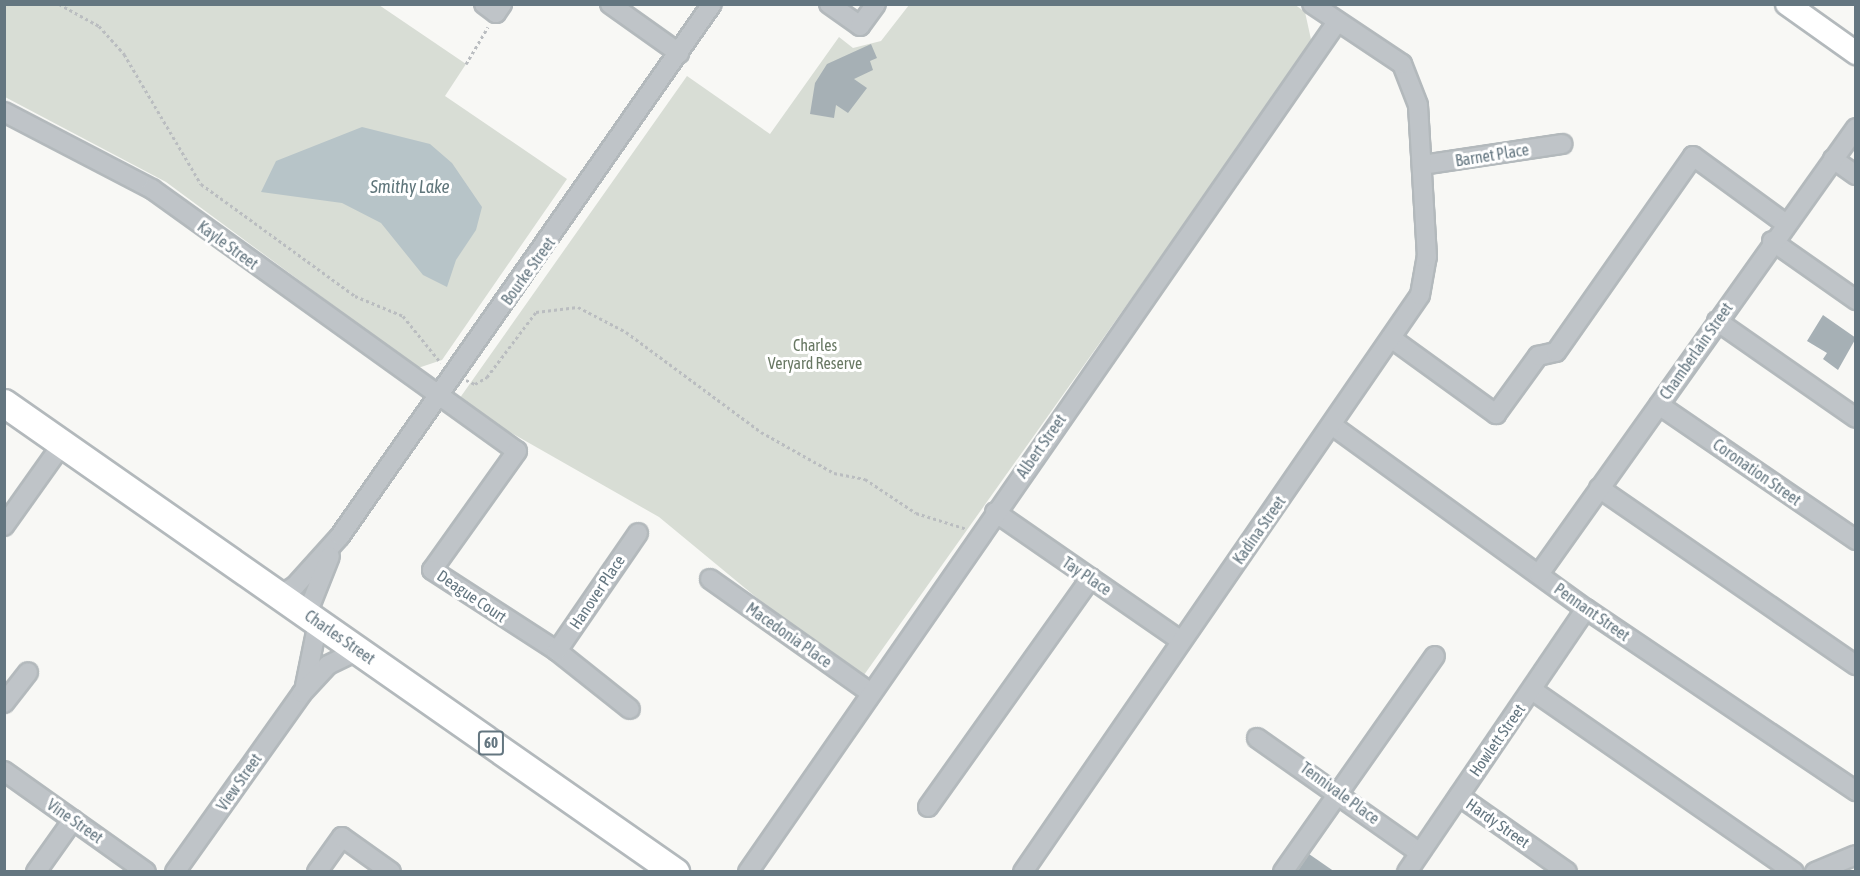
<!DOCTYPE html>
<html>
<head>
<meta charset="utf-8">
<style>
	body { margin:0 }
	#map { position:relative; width:1860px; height:876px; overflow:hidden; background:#f8f8f5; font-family:"Asap Condensed",sans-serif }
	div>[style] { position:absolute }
	.green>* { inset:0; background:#d8ddd5 }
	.water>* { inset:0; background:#b7c4c8 }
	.building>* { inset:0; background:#a6b0b5 }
	.path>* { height:3px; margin-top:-1.5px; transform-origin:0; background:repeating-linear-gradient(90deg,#babdc0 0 3px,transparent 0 6px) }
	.roads { filter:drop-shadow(2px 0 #b3b9bc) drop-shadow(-2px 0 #b3b9bc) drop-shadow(0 2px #b3b9bc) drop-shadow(0 -2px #b3b9bc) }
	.minor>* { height:18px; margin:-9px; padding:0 9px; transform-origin:9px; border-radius:9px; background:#bfc4c8 }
	.major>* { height:22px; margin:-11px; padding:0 11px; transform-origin:11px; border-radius:11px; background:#fff }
	.highway>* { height:27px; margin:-13.5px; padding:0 13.5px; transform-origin:13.5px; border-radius:13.5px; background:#fff }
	span { translate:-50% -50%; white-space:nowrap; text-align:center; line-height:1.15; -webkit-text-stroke:6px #fff; paint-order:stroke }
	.shield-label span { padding:2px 4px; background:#fff; border:2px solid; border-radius:4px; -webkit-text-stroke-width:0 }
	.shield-label { font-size:15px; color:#647680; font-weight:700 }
	.street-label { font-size:16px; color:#647680 }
	.park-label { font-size:16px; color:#687863 }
	.water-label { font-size:18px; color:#5f757a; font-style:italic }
	.frame { position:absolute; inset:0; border:6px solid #647680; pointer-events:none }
</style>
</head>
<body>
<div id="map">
	<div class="green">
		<i style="clip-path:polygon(1294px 4px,1305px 12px,1312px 44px,859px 682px,659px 517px,457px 402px,687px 76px,770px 134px,839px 37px,853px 48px,881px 41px,909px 5px)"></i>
		<i style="clip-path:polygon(4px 5px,379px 5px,466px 64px,445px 96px,567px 179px,442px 360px,418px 368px,166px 182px,5px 97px)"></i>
	</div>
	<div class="water">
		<i style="clip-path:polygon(362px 127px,430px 144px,452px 163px,482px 207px,476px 230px,456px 260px,447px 287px,423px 275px,381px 223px,342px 203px,261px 192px,276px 161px)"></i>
	</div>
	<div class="building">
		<i style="clip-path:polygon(871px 44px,877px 58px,870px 61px,873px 70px,854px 79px,867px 88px,848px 113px,836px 105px,834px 118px,810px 114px,815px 83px,827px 64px)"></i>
		<i style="clip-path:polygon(1823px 315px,1856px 338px,1838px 370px,1823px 359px,1827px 353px,1807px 341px)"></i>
		<i style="clip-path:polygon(1309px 854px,1335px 872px,1297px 872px)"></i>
	</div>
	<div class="path">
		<i style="left:59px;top:4px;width:46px;rotate:28.8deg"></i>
		<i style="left:99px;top:26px;width:38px;rotate:48deg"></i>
		<i style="left:124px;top:54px;width:151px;rotate:59.4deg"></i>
		<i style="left:201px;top:184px;width:190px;rotate:36deg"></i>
		<i style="left:355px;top:296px;width:52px;rotate:22.6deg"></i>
		<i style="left:403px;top:316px;width:60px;rotate:51deg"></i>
		<i style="left:466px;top:64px;width:43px;rotate:-59.3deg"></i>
		<i style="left:466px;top:380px;width:10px;rotate:24deg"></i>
		<i style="left:475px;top:384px;width:14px;rotate:-30deg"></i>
		<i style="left:487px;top:377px;width:81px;rotate:-53deg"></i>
		<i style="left:536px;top:312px;width:42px;rotate:-6.8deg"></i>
		<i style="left:578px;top:307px;width:54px;rotate:27.5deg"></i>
		<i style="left:626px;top:332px;width:168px;rotate:36.5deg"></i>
		<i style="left:761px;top:432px;width:84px;rotate:29.3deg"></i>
		<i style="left:834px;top:473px;width:32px;rotate:11deg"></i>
		<i style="left:865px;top:479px;width:61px;rotate:33.7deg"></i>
		<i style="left:916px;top:513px;width:53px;rotate:17.4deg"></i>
	</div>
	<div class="roads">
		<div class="minor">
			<i style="left:484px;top:4px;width:15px;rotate:37deg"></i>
			<i style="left:496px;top:13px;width:11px;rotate:-56deg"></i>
			<i style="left:610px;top:4px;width:85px;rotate:35.4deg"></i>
			<i style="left:829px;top:4px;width:38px;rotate:35deg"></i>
			<i style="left:860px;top:26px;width:27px;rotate:-54deg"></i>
			<i style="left:4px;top:112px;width:167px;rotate:27.5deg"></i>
			<i style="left:152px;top:189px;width:449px;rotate:35.7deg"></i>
			<i style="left:517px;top:451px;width:146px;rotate:125.5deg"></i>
			<i style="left:432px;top:570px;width:149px;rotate:32.9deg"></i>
			<i style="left:557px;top:651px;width:93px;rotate:38.5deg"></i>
			<i style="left:1833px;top:159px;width:28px;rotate:35deg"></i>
			<i style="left:1422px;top:165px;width:142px;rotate:-8.5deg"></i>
			<i style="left:1772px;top:241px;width:103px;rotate:35.1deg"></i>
			<i style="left:1717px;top:321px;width:169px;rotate:34.9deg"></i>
			<i style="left:1391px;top:338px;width:130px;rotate:35.9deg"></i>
			<i style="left:1496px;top:414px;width:72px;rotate:-54.1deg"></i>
			<i style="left:1538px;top:356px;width:18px;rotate:-13deg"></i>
			<i style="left:1556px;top:352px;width:239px;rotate:-55deg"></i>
			<i style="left:1693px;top:156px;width:114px;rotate:36.1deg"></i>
			<i style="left:1659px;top:405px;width:239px;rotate:34.4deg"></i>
			<i style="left:1333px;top:426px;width:312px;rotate:35.9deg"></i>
			<i style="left:1586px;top:609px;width:326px;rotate:34deg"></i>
			<i style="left:1599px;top:488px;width:312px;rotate:34.6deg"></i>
			<i style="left:995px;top:512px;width:225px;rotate:34.7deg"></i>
			<i style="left:4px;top:526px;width:102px;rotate:-54.6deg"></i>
			<i style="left:1539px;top:574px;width:547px;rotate:-54.6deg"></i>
			<i style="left:710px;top:579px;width:194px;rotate:35.3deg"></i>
			<i style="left:279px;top:596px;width:19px;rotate:-32deg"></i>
			<i style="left:295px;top:586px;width:67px;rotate:-48deg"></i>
			<i style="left:340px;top:536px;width:649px;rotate:-55.04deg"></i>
			<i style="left:307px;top:614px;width:62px;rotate:-68.4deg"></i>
			<i style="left:557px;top:651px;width:143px;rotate:-55.5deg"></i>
			<i style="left:305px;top:686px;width:65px;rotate:-78.5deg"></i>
			<i style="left:1532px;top:690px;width:319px;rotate:34.8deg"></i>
			<i style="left:4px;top:703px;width:39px;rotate:-52deg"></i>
			<i style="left:1257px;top:738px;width:199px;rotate:35.2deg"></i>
			<i style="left:4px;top:771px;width:174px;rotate:35.4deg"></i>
			<i style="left:1459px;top:796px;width:132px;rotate:35.1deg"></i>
			<i style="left:928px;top:807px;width:281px;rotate:-54.6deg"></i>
			<i style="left:36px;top:872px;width:64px;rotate:-54.6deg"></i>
			<i style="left:175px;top:872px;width:219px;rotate:-54.6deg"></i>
			<i style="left:302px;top:693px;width:38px;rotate:-47deg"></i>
			<i style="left:328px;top:665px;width:34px;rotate:-26deg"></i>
			<i style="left:317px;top:872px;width:43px;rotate:-54.5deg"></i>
			<i style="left:342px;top:837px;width:60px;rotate:35.5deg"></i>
			<i style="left:748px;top:872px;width:1034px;rotate:-55.28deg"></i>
			<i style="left:1023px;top:872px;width:700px;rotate:-55.47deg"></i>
			<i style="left:1420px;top:295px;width:39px;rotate:-80deg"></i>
			<i style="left:1427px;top:257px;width:152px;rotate:-93.4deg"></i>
			<i style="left:1418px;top:105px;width:44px;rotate:-111.3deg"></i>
			<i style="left:1402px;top:64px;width:108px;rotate:-146.3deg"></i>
			<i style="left:1283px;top:872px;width:264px;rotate:-54.9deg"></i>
			<i style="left:1407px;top:872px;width:318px;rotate:-55.8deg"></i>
			<i style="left:1815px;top:872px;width:44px;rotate:-22.5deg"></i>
		</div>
		<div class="major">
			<i style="left:1787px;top:4px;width:85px;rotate:35.4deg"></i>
		</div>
		<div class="highway">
			<i style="left:4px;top:403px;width:819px;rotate:34.95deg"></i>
		</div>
	</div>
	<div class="shield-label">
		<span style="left:491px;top:743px">60</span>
	</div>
	<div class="street-label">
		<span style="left:1492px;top:155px;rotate:-9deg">Barnet Place</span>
		<span style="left:228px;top:245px;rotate:36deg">Kayle Street</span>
		<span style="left:528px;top:271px;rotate:-54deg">Bourke Street</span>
		<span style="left:1696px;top:351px;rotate:-55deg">Chamberlain Street</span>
		<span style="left:1041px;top:446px;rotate:-55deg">Albert Street</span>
		<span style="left:1757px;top:472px;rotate:35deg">Coronation Street</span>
		<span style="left:1259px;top:530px;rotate:-55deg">Kadina Street</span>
		<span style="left:1087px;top:576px;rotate:34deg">Tay Place</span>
		<span style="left:597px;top:592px;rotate:-56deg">Hanover Place</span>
		<span style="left:472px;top:596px;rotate:34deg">Deague Court</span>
		<span style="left:1592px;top:612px;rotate:35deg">Pennant Street</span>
		<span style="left:789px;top:635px;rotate:35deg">Macedonia Place</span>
		<span style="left:340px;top:637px;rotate:35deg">Charles Street</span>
		<span style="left:1497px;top:740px;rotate:-55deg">Howlett Street</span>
		<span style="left:239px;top:782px;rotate:-55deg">View Street</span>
		<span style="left:1340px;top:793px;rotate:36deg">Tennivale Place</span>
		<span style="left:75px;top:821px;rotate:35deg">Vine Street</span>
		<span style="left:1498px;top:823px;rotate:35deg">Hardy Street</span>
	</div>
	<div class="park-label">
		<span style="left:815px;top:354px">Charles<br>Veryard Reserve</span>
	</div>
	<div class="water-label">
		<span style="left:410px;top:187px">Smithy Lake</span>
	</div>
	<div class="frame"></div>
</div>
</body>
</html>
